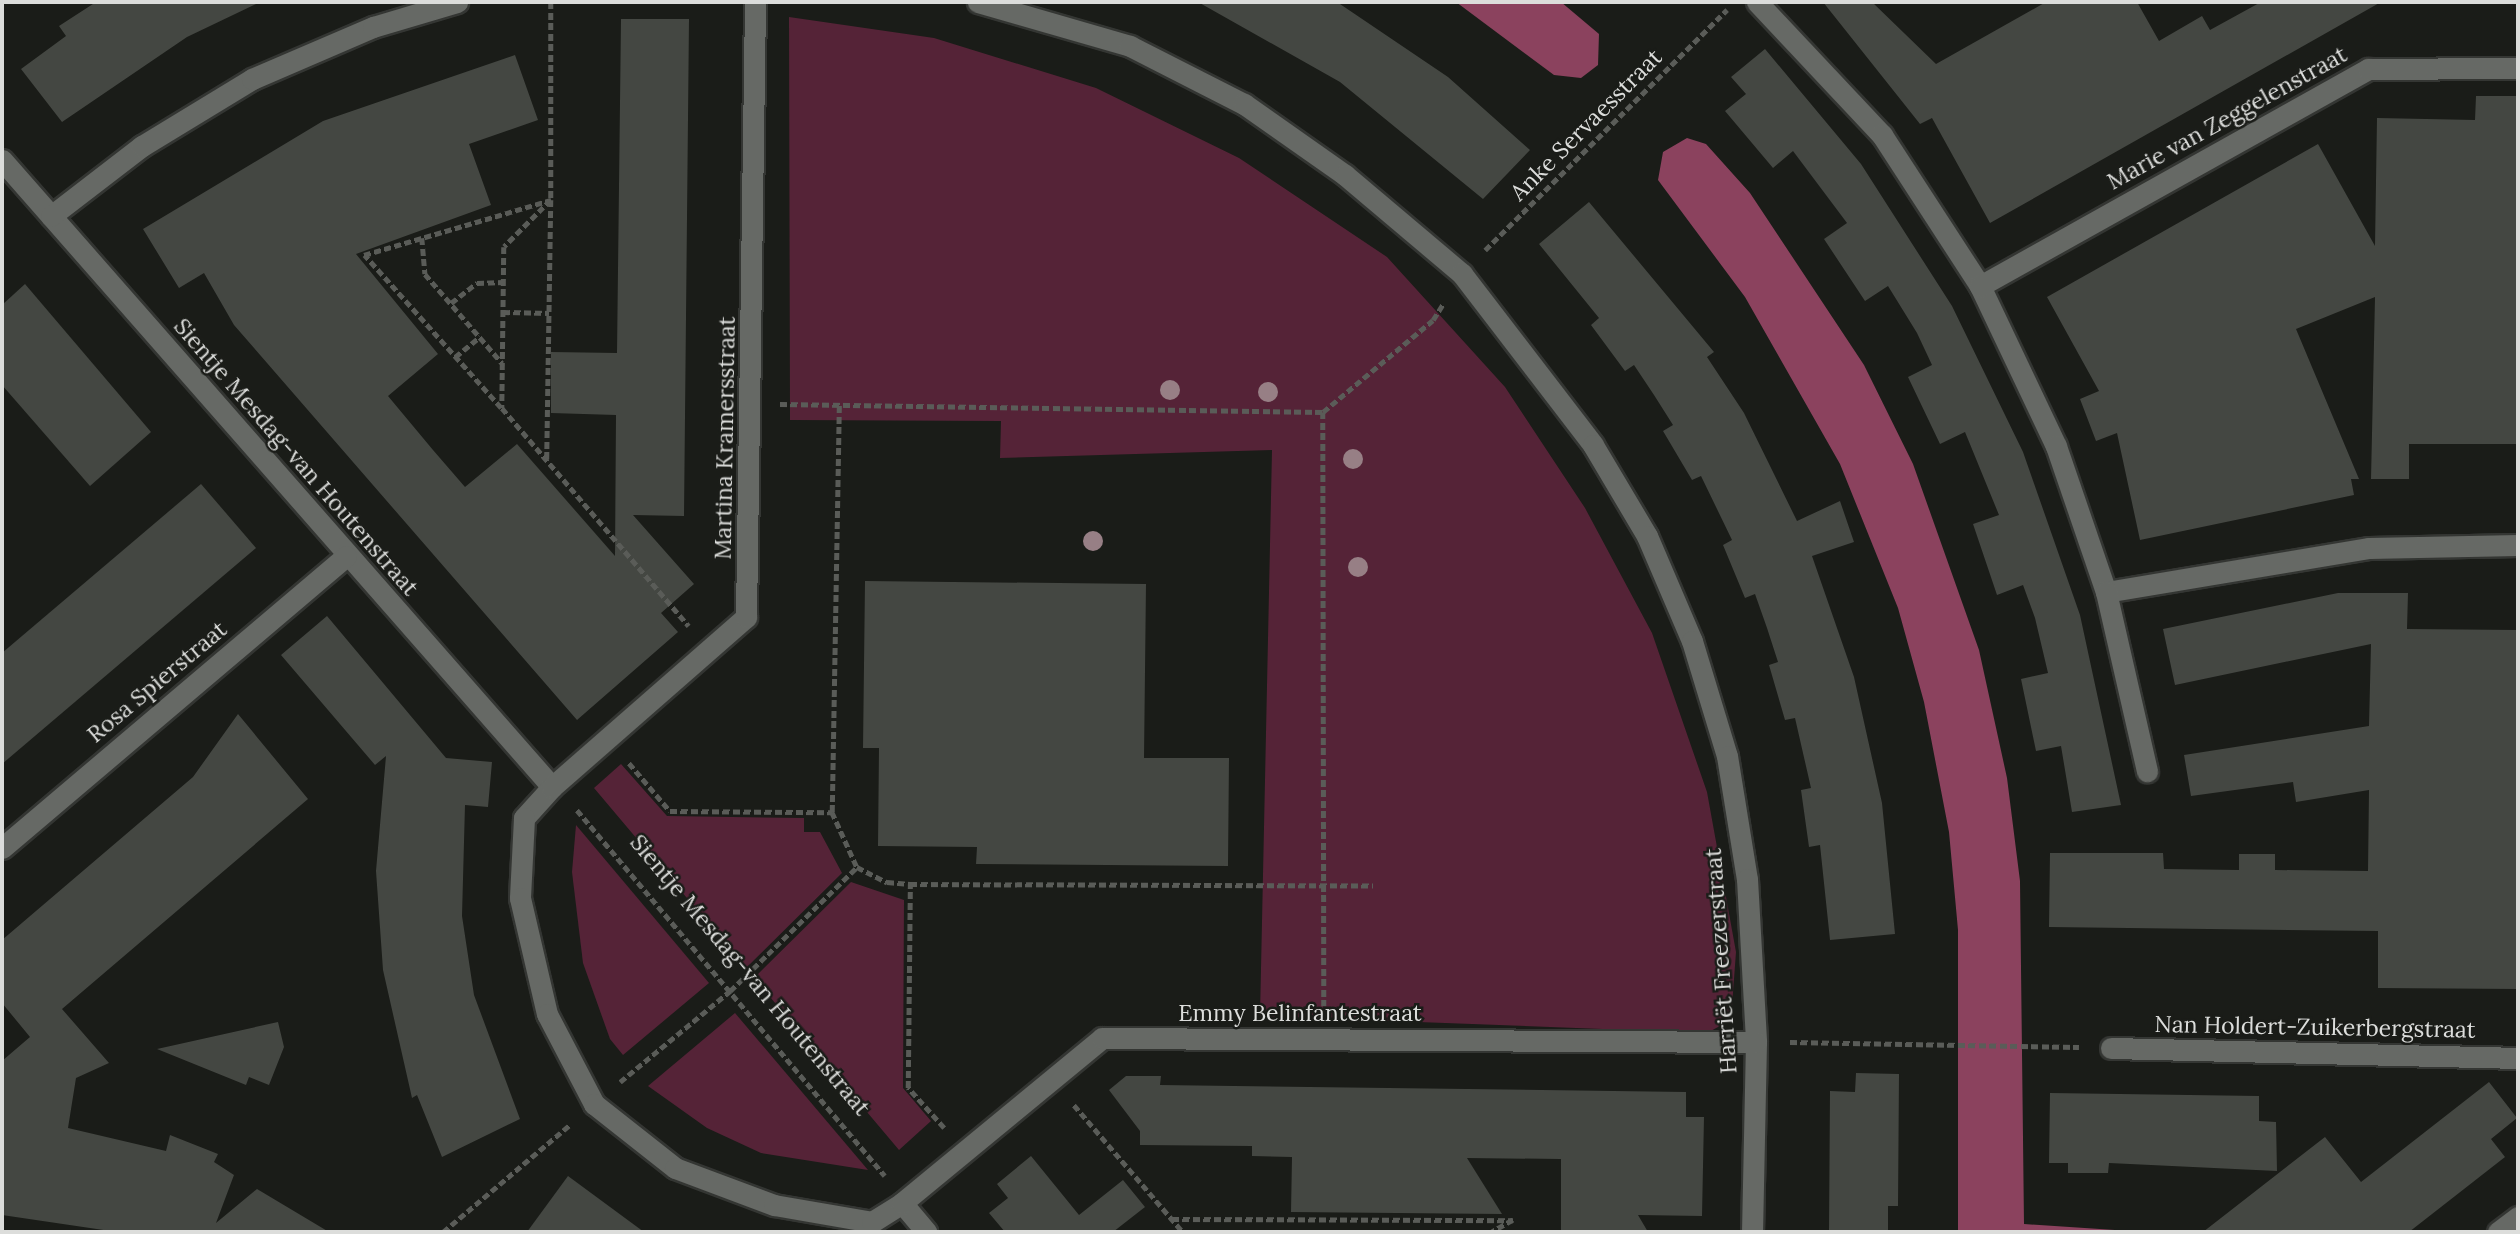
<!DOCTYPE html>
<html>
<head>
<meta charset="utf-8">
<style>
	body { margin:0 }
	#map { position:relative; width:2520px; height:1234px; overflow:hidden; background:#1a1c18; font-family:Lora,serif }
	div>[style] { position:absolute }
	.green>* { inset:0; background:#552337 }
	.water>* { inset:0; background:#8b425e }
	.building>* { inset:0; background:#444742 }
	.path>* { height:4.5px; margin-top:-2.25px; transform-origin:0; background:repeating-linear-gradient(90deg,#5a5c58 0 7px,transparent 0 10.5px) }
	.roads { filter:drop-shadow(2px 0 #343633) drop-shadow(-2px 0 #343633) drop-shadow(0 2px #343633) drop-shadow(0 -2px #343633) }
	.minor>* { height:21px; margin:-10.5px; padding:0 10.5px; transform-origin:10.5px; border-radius:10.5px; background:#666965 }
	.trees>* { width:20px; height:20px; margin:-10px; border-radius:50%; background:#977f85 }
	span { translate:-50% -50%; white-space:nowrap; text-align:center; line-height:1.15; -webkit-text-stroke:5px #1a1c18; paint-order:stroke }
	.street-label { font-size:23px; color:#dcdddb }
	.frame { position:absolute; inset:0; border:4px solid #dcdddb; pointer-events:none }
</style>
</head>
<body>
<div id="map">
	<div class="green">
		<i style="clip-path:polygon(789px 17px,934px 38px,1096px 88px,1239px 158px,1387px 257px,1505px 387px,1585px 508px,1652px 633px,1707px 792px,1736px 952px,1731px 1020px,1707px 1033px,1260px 1016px,1272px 450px,1000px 458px,1001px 421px,790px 420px)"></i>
		<i style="clip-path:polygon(621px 764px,667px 816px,804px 818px,804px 832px,820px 832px,842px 873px,746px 968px,594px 788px)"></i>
		<i style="clip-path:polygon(576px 825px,709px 983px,623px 1055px,610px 1039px,583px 963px,572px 872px)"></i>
		<i style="clip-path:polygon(851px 882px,904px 900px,903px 1088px,931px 1121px,899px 1150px,754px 978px)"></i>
		<i style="clip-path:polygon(735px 1013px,868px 1170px,761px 1153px,707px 1128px,648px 1086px)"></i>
	</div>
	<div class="water">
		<i style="clip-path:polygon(1456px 2px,1561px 2px,1599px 34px,1598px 65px,1581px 78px,1554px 75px)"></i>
		<i style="clip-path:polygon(1687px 138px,1706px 144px,1750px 193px,1864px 365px,1913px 464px,1979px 650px,2007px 778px,2020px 881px,2024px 1224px,2145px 1232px,1958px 1232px,1958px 930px,1949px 832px,1924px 702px,1898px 608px,1840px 464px,1745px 297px,1658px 180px,1663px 152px)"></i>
	</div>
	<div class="building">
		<i style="clip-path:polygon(96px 2px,260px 2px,187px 37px,62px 122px,21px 69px,66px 36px,59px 26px)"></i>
		<i style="clip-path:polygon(1198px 2px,1337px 2px,1448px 77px,1530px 150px,1483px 199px,1340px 82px)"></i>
		<i style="clip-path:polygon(1823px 2px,1872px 2px,1936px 64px,2046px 2px,2137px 2px,2159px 41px,2202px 16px,2210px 30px,2261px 2px,2381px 2px,1990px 223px,1932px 118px,1920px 124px)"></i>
		<i style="clip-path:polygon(621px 19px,689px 19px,684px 516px,633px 515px,694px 584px,661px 613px,678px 632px,577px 720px,234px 325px,204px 273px,179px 288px,143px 229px,323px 121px,515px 55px,538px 120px,469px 144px,491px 205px,356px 254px,438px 354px,388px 396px,433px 450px,465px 487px,517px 444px,615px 556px,616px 415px,551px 413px,551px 352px,617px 353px)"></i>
		<i style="clip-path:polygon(1765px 49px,1861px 164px,1952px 306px,2023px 452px,2080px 615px,2121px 805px,2072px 812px,2061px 746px,2036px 751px,2021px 679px,2048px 673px,2035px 618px,2023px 585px,1997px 595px,1973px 524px,1999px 515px,1965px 432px,1940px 444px,1908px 377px,1932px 365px,1917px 333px,1888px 286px,1865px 301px,1824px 239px,1847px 223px,1793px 151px,1773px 168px,1725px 111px,1746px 94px,1731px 77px)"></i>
		<i style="clip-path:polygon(2476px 96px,2518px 96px,2518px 444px,2409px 444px,2409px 479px,2371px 479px,2375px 297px,2296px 329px,2359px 479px,2351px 479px,2354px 495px,2140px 540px,2117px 433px,2096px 441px,2080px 399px,2099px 391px,2047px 297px,2318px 144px,2375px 246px,2377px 118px,2475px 120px)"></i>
		<i style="clip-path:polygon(1589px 202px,1714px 352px,1707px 357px,1744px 413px,1797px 521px,1840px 501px,1854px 542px,1812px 556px,1854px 677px,1882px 803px,1895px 934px,1830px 940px,1820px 845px,1809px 847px,1801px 790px,1811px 788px,1795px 718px,1785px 720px,1769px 665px,1778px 662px,1767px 628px,1755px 594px,1745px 598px,1723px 545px,1732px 540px,1701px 476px,1692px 480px,1663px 431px,1673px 425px,1654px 395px,1634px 365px,1625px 371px,1591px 325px,1599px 318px,1539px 244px)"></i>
		<i style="clip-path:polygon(25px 284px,151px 432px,90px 486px,2px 385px,2px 305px)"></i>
		<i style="clip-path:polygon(201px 484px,256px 548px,2px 764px,2px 653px)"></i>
		<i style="clip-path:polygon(865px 581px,1146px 584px,1144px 758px,1229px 758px,1228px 866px,976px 864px,977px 847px,878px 846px,879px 748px,863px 748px)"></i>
		<i style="clip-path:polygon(2338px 593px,2408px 593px,2407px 629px,2518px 630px,2518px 989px,2378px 988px,2378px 931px,2049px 927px,2050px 853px,2163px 853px,2164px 869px,2239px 870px,2239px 854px,2275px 854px,2275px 870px,2368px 871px,2369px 790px,2296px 802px,2293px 782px,2191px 796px,2184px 755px,2369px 726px,2371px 644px,2175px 685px,2163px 629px)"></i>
		<i style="clip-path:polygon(327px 616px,446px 758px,492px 762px,488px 807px,465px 805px,462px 916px,474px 995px,520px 1119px,442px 1157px,417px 1095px,412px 1098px,383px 970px,376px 871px,386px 756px,375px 765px,281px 655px)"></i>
		<i style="clip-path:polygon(238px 714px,308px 799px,62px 1009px,109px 1063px,76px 1078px,68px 1128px,166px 1151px,170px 1135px,218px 1154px,214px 1162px,234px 1175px,216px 1223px,257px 1189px,329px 1232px,117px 1232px,2px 1215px,2px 1061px,30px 1037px,2px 1003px,2px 940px,193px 777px)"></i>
		<i style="clip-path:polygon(278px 1022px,284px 1047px,269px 1085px,249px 1077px,246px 1085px,157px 1049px)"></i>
		<i style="clip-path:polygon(1856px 1073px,1899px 1074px,1898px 1206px,1888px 1206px,1888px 1232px,1829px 1232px,1830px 1091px,1855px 1092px)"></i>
		<i style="clip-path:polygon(1126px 1076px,1161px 1076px,1160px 1085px,1686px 1092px,1686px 1117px,1704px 1117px,1702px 1216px,1638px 1215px,1648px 1232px,1561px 1232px,1561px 1159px,1467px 1158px,1502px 1214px,1291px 1212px,1292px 1157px,1252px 1156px,1252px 1146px,1140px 1145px,1140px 1131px,1109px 1090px)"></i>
		<i style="clip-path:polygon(2489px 1082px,2517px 1118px,2491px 1139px,2505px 1157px,2409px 1232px,2203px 1232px,2325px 1137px,2361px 1182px)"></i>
		<i style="clip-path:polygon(2050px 1093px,2259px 1096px,2259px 1121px,2276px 1122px,2277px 1171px,2109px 1163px,2108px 1173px,2068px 1173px,2068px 1163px,2049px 1163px)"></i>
		<i style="clip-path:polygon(1031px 1156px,1079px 1215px,1123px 1180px,1145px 1207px,1113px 1232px,1005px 1232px,989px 1213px,1008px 1198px,997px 1184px)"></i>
		<i style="clip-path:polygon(568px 1176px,644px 1232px,527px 1232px)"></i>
	</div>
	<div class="path">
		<i style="left:551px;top:2px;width:198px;rotate:90deg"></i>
		<i style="left:551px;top:200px;width:66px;rotate:135deg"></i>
		<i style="left:504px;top:247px;width:161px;rotate:90.7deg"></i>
		<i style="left:502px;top:408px;width:287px;rotate:49.4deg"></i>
		<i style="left:422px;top:238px;width:36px;rotate:85deg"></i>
		<i style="left:425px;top:274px;width:118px;rotate:49.1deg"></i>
		<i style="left:1485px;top:250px;width:341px;rotate:-44.8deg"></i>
		<i style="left:451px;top:303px;width:33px;rotate:-38deg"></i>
		<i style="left:477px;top:283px;width:27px;rotate:-2deg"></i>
		<i style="left:503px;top:312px;width:46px;rotate:1.2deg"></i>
		<i style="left:455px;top:357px;width:32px;rotate:-39deg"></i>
		<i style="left:780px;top:404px;width:543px;rotate:0.84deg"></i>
		<i style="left:1323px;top:412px;width:143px;rotate:-39.9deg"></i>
		<i style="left:1433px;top:320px;width:19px;rotate:-58deg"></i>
		<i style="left:501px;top:408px;width:205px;rotate:-131.8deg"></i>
		<i style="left:364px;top:255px;width:195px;rotate:-16.4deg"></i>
		<i style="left:551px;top:200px;width:260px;rotate:90.9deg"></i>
		<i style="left:1323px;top:412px;width:594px;rotate:89.9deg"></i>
		<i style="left:629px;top:763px;width:63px;rotate:49.5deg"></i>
		<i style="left:670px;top:811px;width:162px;rotate:0.4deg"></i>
		<i style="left:832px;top:812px;width:60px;rotate:65.6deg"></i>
		<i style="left:857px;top:867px;width:34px;rotate:27deg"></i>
		<i style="left:887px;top:882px;width:23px;rotate:5deg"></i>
		<i style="left:577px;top:810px;width:478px;rotate:49.9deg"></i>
		<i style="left:832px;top:812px;width:408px;rotate:-89deg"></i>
		<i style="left:1790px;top:1042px;width:289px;rotate:1deg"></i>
		<i style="left:620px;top:1082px;width:143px;rotate:-39.6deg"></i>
		<i style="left:730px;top:991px;width:177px;rotate:-44.3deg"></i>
		<i style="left:1074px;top:1105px;width:167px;rotate:49.4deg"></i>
		<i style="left:944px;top:1128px;width:54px;rotate:-132deg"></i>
		<i style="left:908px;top:1088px;width:204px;rotate:-89.4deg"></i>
		<i style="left:910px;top:884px;width:463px;rotate:0.2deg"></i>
		<i style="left:1172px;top:1219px;width:341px;rotate:0.2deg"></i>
		<i style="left:1513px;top:1220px;width:24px;rotate:150deg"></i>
		<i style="left:443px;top:1232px;width:167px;rotate:-40.2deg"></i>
	</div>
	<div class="roads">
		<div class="minor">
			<i style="left:978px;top:2px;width:158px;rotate:16.1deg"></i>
			<i style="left:1130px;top:46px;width:128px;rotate:27deg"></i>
			<i style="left:1244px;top:104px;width:123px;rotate:35.1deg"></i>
			<i style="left:1345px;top:175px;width:153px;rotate:40.2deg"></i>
			<i style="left:1462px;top:274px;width:215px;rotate:52.5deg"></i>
			<i style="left:1593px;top:445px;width:106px;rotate:59.3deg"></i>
			<i style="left:1647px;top:536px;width:114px;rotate:66.8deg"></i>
			<i style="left:1692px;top:641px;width:120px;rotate:73.1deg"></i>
			<i style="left:1727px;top:756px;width:125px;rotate:80.8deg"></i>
			<i style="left:1747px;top:879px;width:163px;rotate:86.8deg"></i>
			<i style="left:1756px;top:1042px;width:190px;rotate:91.2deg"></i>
			<i style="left:1757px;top:2px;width:183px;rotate:46.8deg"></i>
			<i style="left:1882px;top:135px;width:180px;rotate:57deg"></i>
			<i style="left:1980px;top:286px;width:177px;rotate:64.6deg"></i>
			<i style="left:2056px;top:446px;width:154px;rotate:71.1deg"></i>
			<i style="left:2106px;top:592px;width:267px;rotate:-9.5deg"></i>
			<i style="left:2369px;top:548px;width:149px;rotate:-1.2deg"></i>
			<i style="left:2px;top:160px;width:834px;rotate:48.74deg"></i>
			<i style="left:552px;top:787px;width:42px;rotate:132.1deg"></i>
			<i style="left:524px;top:818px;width:80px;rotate:92.9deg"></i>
			<i style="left:520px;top:898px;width:119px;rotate:76.9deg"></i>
			<i style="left:547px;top:1014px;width:102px;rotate:62.4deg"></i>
			<i style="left:594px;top:1104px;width:103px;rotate:38.3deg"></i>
			<i style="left:675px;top:1168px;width:106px;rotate:20.5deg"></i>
			<i style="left:774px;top:1205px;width:99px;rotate:9.8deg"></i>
			<i style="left:872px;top:1222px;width:36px;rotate:-32deg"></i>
			<i style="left:902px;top:1203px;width:38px;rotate:50deg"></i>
			<i style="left:51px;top:216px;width:115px;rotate:-37.6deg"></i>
			<i style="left:142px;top:146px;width:129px;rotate:-31.3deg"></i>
			<i style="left:252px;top:79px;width:132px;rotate:-23.3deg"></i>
			<i style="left:373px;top:27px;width:88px;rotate:-16.6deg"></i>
			<i style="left:1980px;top:286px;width:445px;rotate:-29.2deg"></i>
			<i style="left:2368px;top:69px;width:150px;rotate:-0.4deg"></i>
			<i style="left:2106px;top:592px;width:184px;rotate:77.1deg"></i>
			<i style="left:552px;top:787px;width:258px;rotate:-41.2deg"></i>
			<i style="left:746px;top:617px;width:615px;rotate:-89.16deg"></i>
			<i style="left:2px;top:848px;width:451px;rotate:-40.3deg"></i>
			<i style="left:2111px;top:1048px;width:407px;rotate:1.4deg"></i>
			<i style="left:902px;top:1203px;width:259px;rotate:-39.5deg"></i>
			<i style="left:1102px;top:1038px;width:654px;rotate:0.35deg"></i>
			<i style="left:2498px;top:1232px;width:25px;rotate:-37deg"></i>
		</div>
	</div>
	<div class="trees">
		<i style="left:1170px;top:390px"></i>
		<i style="left:1268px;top:392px"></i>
		<i style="left:1353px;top:459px"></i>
		<i style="left:1093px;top:541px"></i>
		<i style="left:1358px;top:567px"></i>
	</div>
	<div class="street-label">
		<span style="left:2227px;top:118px;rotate:-29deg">Marie van Zeggelenstraat</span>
		<span style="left:1586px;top:125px;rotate:-45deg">Anke Servaesstraat</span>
		<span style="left:725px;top:438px;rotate:-89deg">Martina Kramersstraat</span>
		<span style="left:296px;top:457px;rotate:49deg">Sientje Mesdag-van Houtenstraat</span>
		<span style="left:157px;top:682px;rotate:-40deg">Rosa Spierstraat</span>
		<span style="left:1721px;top:961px;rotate:-94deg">Harriët Freezerstraat</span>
		<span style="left:750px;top:975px;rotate:50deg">Sientje Mesdag-van Houtenstraat</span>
		<span style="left:1300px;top:1013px">Emmy Belinfantestraat</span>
		<span style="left:2315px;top:1027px;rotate:1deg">Nan Holdert-Zuikerbergstraat</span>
	</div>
	<div class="frame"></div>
</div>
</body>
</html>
